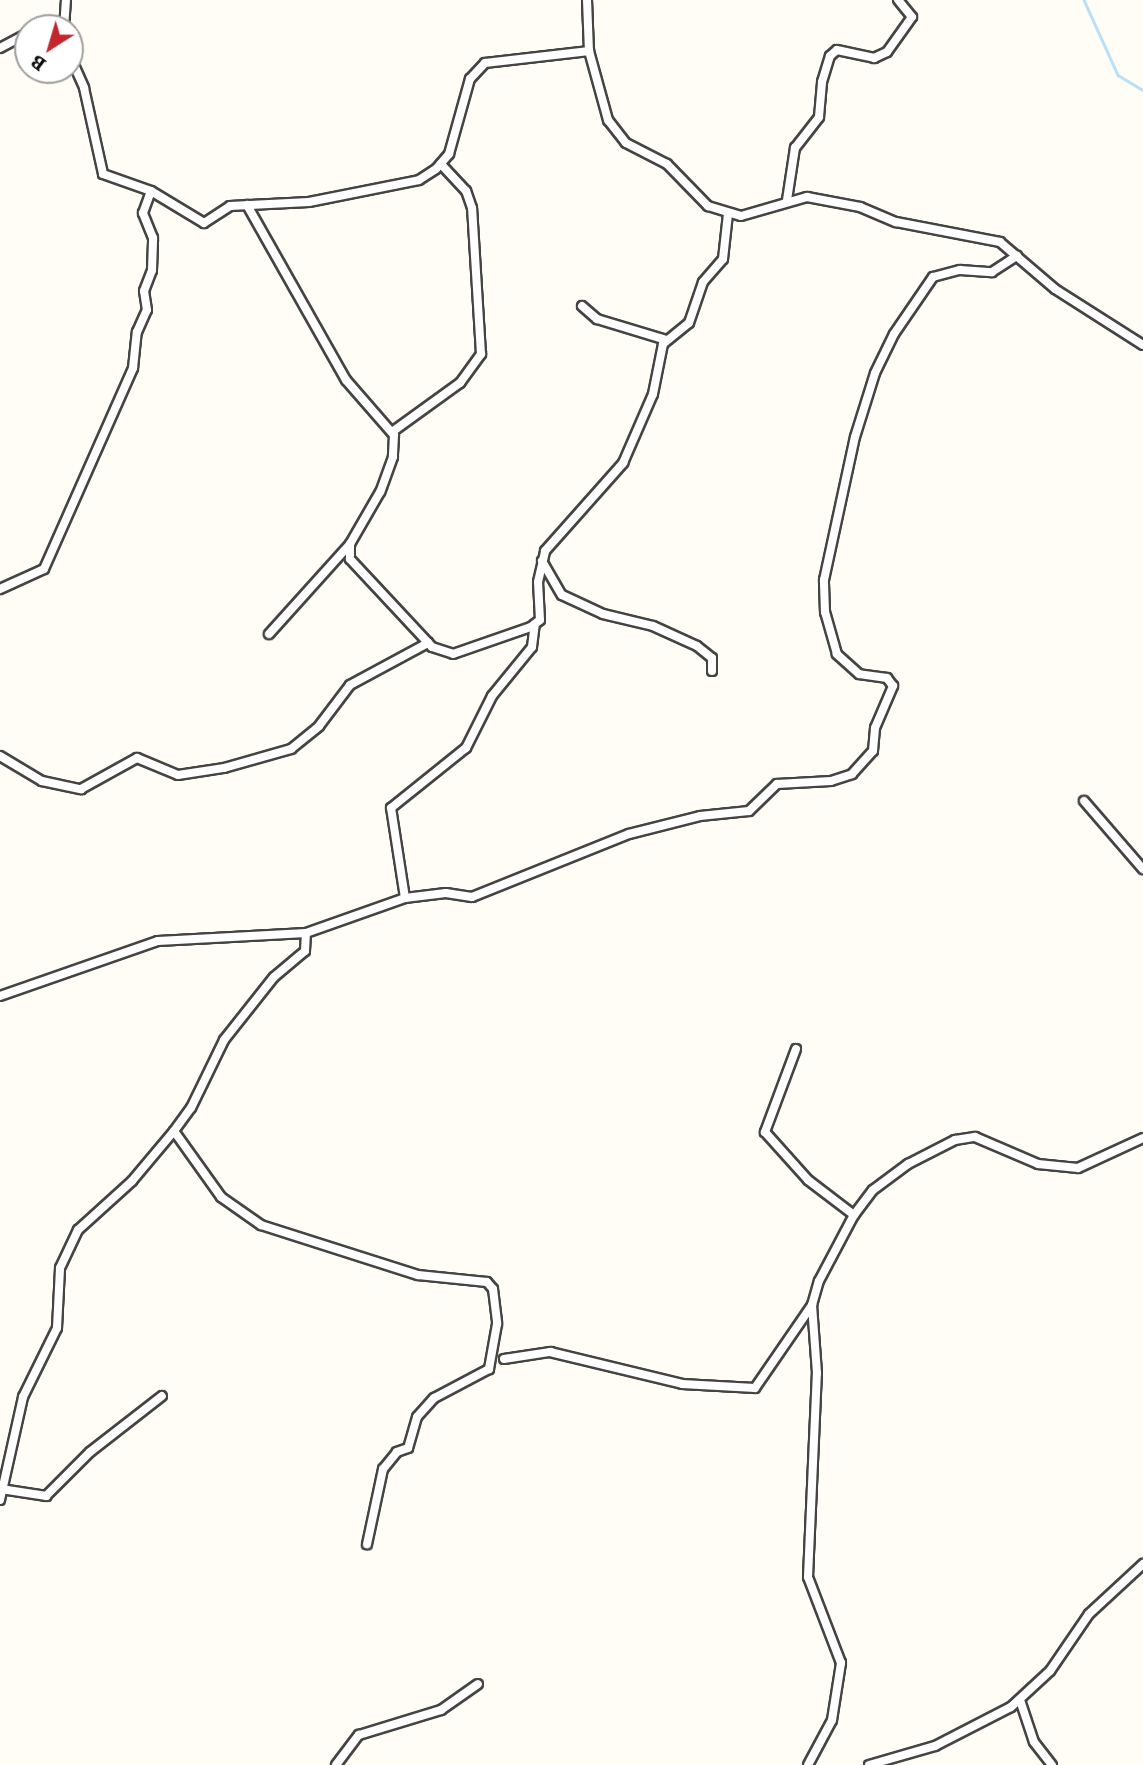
<!DOCTYPE html>
<html>
<head>
<meta charset="utf-8">
<style>
	body { margin:0 }
	#map { position:relative; width:1143px; height:1765px; overflow:hidden; background:#fffdf5; font-family:Literata,serif }
	div>[style] { position:absolute }
	.stream>* { height:2.5px; margin:-1.25px; padding:0 1.25px; transform-origin:1.25px; border-radius:1.25px; background:#b9e0f7 }
	.roads { filter:drop-shadow(2px 0 #444) drop-shadow(-2px 0 #444) drop-shadow(0 2px #444) drop-shadow(0 -2px #444) }
	.street>* { height:8px; margin:-4px; padding:0 4px; transform-origin:4px; border-radius:4px; background:#fff }
	span { translate:-50% -50%; white-space:nowrap; text-align:center; line-height:1.15; -webkit-text-stroke:7px #fff; paint-order:stroke }
	.north { position:absolute; left:14px; top:14px; width:70px; height:70px; box-sizing:border-box; background:#fff; border:2px solid #a0a0a0; border-radius:50%; rotate:217deg; font-size:19px; font-weight:700; line-height:28px; text-align:center; color:#111 }
	.north::after { content:''; display:block; margin:auto; width:24px; height:32px; background:#c4262e; clip-path:polygon(50% 0,100% 100%,50% 72%,0 100%) }
</style>
</head>
<body>
<div id="map">
	<div class="stream">
		<i style="left:1084px;top:0;width:82px;rotate:65.6deg"></i>
		<i style="left:1118px;top:75px;width:29px;rotate:31deg"></i>
	</div>
	<div class="roads">
		<div class="street">
			<i style="left:587px;top:0;width:51px;rotate:87.8deg"></i>
			<i style="left:589px;top:51px;width:72px;rotate:74.6deg"></i>
			<i style="left:608px;top:120px;width:29px;rotate:52deg"></i>
			<i style="left:626px;top:143px;width:46px;rotate:27.1deg"></i>
			<i style="left:667px;top:164px;width:59px;rotate:45.7deg"></i>
			<i style="left:708px;top:206px;width:34px;rotate:17deg"></i>
			<i style="left:741px;top:216px;width:69px;rotate:-16.1deg"></i>
			<i style="left:807px;top:197px;width:54px;rotate:10.7deg"></i>
			<i style="left:860px;top:207px;width:39px;rotate:23deg"></i>
			<i style="left:896px;top:222px;width:106px;rotate:10.9deg"></i>
			<i style="left:1000px;top:242px;width:72px;rotate:40.5deg"></i>
			<i style="left:1055px;top:289px;width:104px;rotate:32.5deg"></i>
			<i style="left:37px;top:28px;width:27px;rotate:-15deg"></i>
			<i style="left:64px;top:28px;width:28px;rotate:-86deg"></i>
			<i style="left:0;top:48px;width:32px;rotate:-28deg"></i>
			<i style="left:70px;top:56px;width:35px;rotate:66deg"></i>
			<i style="left:84px;top:88px;width:88px;rotate:77.5deg"></i>
			<i style="left:103px;top:174px;width:51px;rotate:19.5deg"></i>
			<i style="left:151px;top:191px;width:62px;rotate:31.1deg"></i>
			<i style="left:204px;top:223px;width:31px;rotate:-33deg"></i>
			<i style="left:230px;top:206px;width:79px;rotate:-2.9deg"></i>
			<i style="left:309px;top:202px;width:112px;rotate:-11.3deg"></i>
			<i style="left:419px;top:180px;width:20px;rotate:-33deg"></i>
			<i style="left:436px;top:169px;width:20px;rotate:-49deg"></i>
			<i style="left:449px;top:154px;width:78px;rotate:-74.4deg"></i>
			<i style="left:470px;top:79px;width:22px;rotate:-47deg"></i>
			<i style="left:485px;top:63px;width:105px;rotate:-6.6deg"></i>
			<i style="left:787px;top:200px;width:53px;rotate:-81.3deg"></i>
			<i style="left:795px;top:148px;width:39px;rotate:-52deg"></i>
			<i style="left:819px;top:117px;width:35px;rotate:-85deg"></i>
			<i style="left:822px;top:82px;width:27px;rotate:-73deg"></i>
			<i style="left:830px;top:56px;width:9px;rotate:-41deg"></i>
			<i style="left:837px;top:50px;width:38px;rotate:12deg"></i>
			<i style="left:874px;top:58px;width:14px;rotate:-25deg"></i>
			<i style="left:887px;top:52px;width:43px;rotate:-54.5deg"></i>
			<i style="left:912px;top:17px;width:22px;rotate:-129deg"></i>
			<i style="left:247px;top:205px;width:201px;rotate:60.5deg"></i>
			<i style="left:346px;top:380px;width:73px;rotate:48.9deg"></i>
			<i style="left:394px;top:435px;width:22px;rotate:93deg"></i>
			<i style="left:393px;top:457px;width:37px;rotate:110deg"></i>
			<i style="left:380px;top:492px;width:60px;rotate:120deg"></i>
			<i style="left:350px;top:544px;width:15px;rotate:90deg"></i>
			<i style="left:350px;top:559px;width:120px;rotate:47deg"></i>
			<i style="left:432px;top:647px;width:22px;rotate:18deg"></i>
			<i style="left:453px;top:654px;width:83px;rotate:-19.1deg"></i>
			<i style="left:531px;top:627px;width:11px;rotate:-38deg"></i>
			<i style="left:540px;top:620px;width:38px;rotate:-93deg"></i>
			<i style="left:538px;top:582px;width:32px;rotate:-77deg"></i>
			<i style="left:545px;top:551px;width:118px;rotate:-48.4deg"></i>
			<i style="left:623px;top:463px;width:75px;rotate:-66.5deg"></i>
			<i style="left:653px;top:394px;width:51px;rotate:-78.7deg"></i>
			<i style="left:663px;top:344px;width:33px;rotate:-39deg"></i>
			<i style="left:689px;top:323px;width:43px;rotate:-71.1deg"></i>
			<i style="left:703px;top:282px;width:30px;rotate:-49deg"></i>
			<i style="left:723px;top:259px;width:45px;rotate:-83.7deg"></i>
			<i style="left:582px;top:306px;width:20px;rotate:41deg"></i>
			<i style="left:597px;top:319px;width:72px;rotate:16.9deg"></i>
			<i style="left:392px;top:432px;width:84px;rotate:-35.8deg"></i>
			<i style="left:460px;top:383px;width:36px;rotate:-54deg"></i>
			<i style="left:481px;top:354px;width:146px;rotate:-93.5deg"></i>
			<i style="left:472px;top:208px;width:18px;rotate:-109deg"></i>
			<i style="left:466px;top:191px;width:37px;rotate:-133deg"></i>
			<i style="left:542px;top:561px;width:39px;rotate:60deg"></i>
			<i style="left:562px;top:595px;width:45px;rotate:24.9deg"></i>
			<i style="left:603px;top:614px;width:51px;rotate:13.5deg"></i>
			<i style="left:653px;top:626px;width:48px;rotate:24.4deg"></i>
			<i style="left:697px;top:646px;width:19px;rotate:39deg"></i>
			<i style="left:712px;top:658px;width:13px;rotate:90deg"></i>
			<i style="left:0;top:589px;width:48px;rotate:-24.4deg"></i>
			<i style="left:44px;top:569px;width:220px;rotate:-66.1deg"></i>
			<i style="left:133px;top:368px;width:36px;rotate:-84deg"></i>
			<i style="left:137px;top:332px;width:24px;rotate:-66deg"></i>
			<i style="left:147px;top:310px;width:19px;rotate:-99deg"></i>
			<i style="left:144px;top:291px;width:22px;rotate:-69deg"></i>
			<i style="left:152px;top:270px;width:32px;rotate:-88deg"></i>
			<i style="left:153px;top:238px;width:27px;rotate:-112deg"></i>
			<i style="left:143px;top:213px;width:23px;rotate:-70deg"></i>
			<i style="left:269px;top:634px;width:121px;rotate:-48deg"></i>
			<i style="left:0;top:756px;width:49px;rotate:30.8deg"></i>
			<i style="left:42px;top:781px;width:40px;rotate:12deg"></i>
			<i style="left:81px;top:789px;width:64px;rotate:-29deg"></i>
			<i style="left:137px;top:758px;width:44px;rotate:22.5deg"></i>
			<i style="left:178px;top:775px;width:47px;rotate:-8.7deg"></i>
			<i style="left:224px;top:768px;width:70px;rotate:-15.8deg"></i>
			<i style="left:291px;top:749px;width:36px;rotate:-39deg"></i>
			<i style="left:319px;top:726px;width:51px;rotate:-52.9deg"></i>
			<i style="left:350px;top:685px;width:89px;rotate:-28.3deg"></i>
			<i style="left:1084px;top:801px;width:90px;rotate:49.1deg"></i>
			<i style="left:405px;top:898px;width:91px;rotate:-98.8deg"></i>
			<i style="left:391px;top:808px;width:96px;rotate:-38.7deg"></i>
			<i style="left:466px;top:748px;width:58px;rotate:-63.4deg"></i>
			<i style="left:492px;top:696px;width:63px;rotate:-50.8deg"></i>
			<i style="left:532px;top:647px;width:23px;rotate:-83deg"></i>
			<i style="left:0;top:996px;width:167px;rotate:-19.2deg"></i>
			<i style="left:158px;top:941px;width:148px;rotate:-3.1deg"></i>
			<i style="left:306px;top:933px;width:105px;rotate:-19.5deg"></i>
			<i style="left:405px;top:898px;width:41px;rotate:-7deg"></i>
			<i style="left:446px;top:893px;width:26px;rotate:9deg"></i>
			<i style="left:472px;top:897px;width:169px;rotate:-21.9deg"></i>
			<i style="left:629px;top:834px;width:73px;rotate:-14.2deg"></i>
			<i style="left:700px;top:816px;width:49px;rotate:-5.8deg"></i>
			<i style="left:749px;top:811px;width:39px;rotate:-44deg"></i>
			<i style="left:777px;top:784px;width:54px;rotate:-3.2deg"></i>
			<i style="left:831px;top:781px;width:22px;rotate:-18deg"></i>
			<i style="left:852px;top:774px;width:31px;rotate:-48deg"></i>
			<i style="left:873px;top:751px;width:23px;rotate:-85deg"></i>
			<i style="left:875px;top:728px;width:46px;rotate:-66.8deg"></i>
			<i style="left:893px;top:686px;width:10px;rotate:-127deg"></i>
			<i style="left:887px;top:678px;width:28px;rotate:-172deg"></i>
			<i style="left:859px;top:674px;width:30px;rotate:-138deg"></i>
			<i style="left:837px;top:654px;width:44px;rotate:-105.9deg"></i>
			<i style="left:825px;top:612px;width:32px;rotate:-92deg"></i>
			<i style="left:824px;top:580px;width:146px;rotate:-77.8deg"></i>
			<i style="left:855px;top:437px;width:67px;rotate:-72.6deg"></i>
			<i style="left:875px;top:373px;width:43px;rotate:-64deg"></i>
			<i style="left:894px;top:334px;width:69px;rotate:-55.6deg"></i>
			<i style="left:933px;top:277px;width:28px;rotate:-15deg"></i>
			<i style="left:960px;top:270px;width:32px;rotate:4deg"></i>
			<i style="left:992px;top:272px;width:30px;rotate:-33deg"></i>
			<i style="left:796px;top:1049px;width:89px;rotate:110.5deg"></i>
			<i style="left:765px;top:1132px;width:64px;rotate:48.1deg"></i>
			<i style="left:808px;top:1180px;width:58px;rotate:37.3deg"></i>
			<i style="left:174px;top:1131px;width:81px;rotate:54.5deg"></i>
			<i style="left:221px;top:1197px;width:49px;rotate:35deg"></i>
			<i style="left:261px;top:1225px;width:165px;rotate:17.7deg"></i>
			<i style="left:418px;top:1275px;width:69px;rotate:5.8deg"></i>
			<i style="left:487px;top:1282px;width:9px;rotate:49deg"></i>
			<i style="left:493px;top:1289px;width:35px;rotate:83deg"></i>
			<i style="left:497px;top:1324px;width:46px;rotate:100.1deg"></i>
			<i style="left:489px;top:1369px;width:62px;rotate:152.2deg"></i>
			<i style="left:434px;top:1398px;width:25px;rotate:132deg"></i>
			<i style="left:417px;top:1417px;width:32px;rotate:106deg"></i>
			<i style="left:408px;top:1448px;width:12px;rotate:160deg"></i>
			<i style="left:397px;top:1452px;width:22px;rotate:129deg"></i>
			<i style="left:383px;top:1469px;width:77px;rotate:102deg"></i>
			<i style="left:504px;top:1359px;width:47px;rotate:-8.7deg"></i>
			<i style="left:550px;top:1352px;width:136px;rotate:13.6deg"></i>
			<i style="left:682px;top:1384px;width:73px;rotate:3.1deg"></i>
			<i style="left:755px;top:1388px;width:101px;rotate:-55.5deg"></i>
			<i style="left:812px;top:1305px;width:25px;rotate:-74deg"></i>
			<i style="left:819px;top:1281px;width:75px;rotate:-62.1deg"></i>
			<i style="left:854px;top:1215px;width:31px;rotate:-53deg"></i>
			<i style="left:873px;top:1190px;width:44px;rotate:-36.6deg"></i>
			<i style="left:908px;top:1164px;width:53px;rotate:-27.1deg"></i>
			<i style="left:955px;top:1140px;width:20px;rotate:-9deg"></i>
			<i style="left:975px;top:1137px;width:69px;rotate:23.2deg"></i>
			<i style="left:1038px;top:1164px;width:40px;rotate:5.7deg"></i>
			<i style="left:1078px;top:1168px;width:72px;rotate:-24.8deg"></i>
			<i style="left:1px;top:1489px;width:46px;rotate:8.8deg"></i>
			<i style="left:46px;top:1496px;width:62px;rotate:-45deg"></i>
			<i style="left:90px;top:1452px;width:91px;rotate:-37.9deg"></i>
			<i style="left:0;top:1500px;width:106px;rotate:-77.4deg"></i>
			<i style="left:23px;top:1397px;width:77px;rotate:-63.8deg"></i>
			<i style="left:57px;top:1328px;width:60px;rotate:-87.1deg"></i>
			<i style="left:60px;top:1268px;width:42px;rotate:-64.7deg"></i>
			<i style="left:78px;top:1230px;width:73px;rotate:-42.2deg"></i>
			<i style="left:132px;top:1181px;width:65px;rotate:-50deg"></i>
			<i style="left:174px;top:1131px;width:29px;rotate:-54deg"></i>
			<i style="left:191px;top:1108px;width:76px;rotate:-64.1deg"></i>
			<i style="left:224px;top:1040px;width:80px;rotate:-51.6deg"></i>
			<i style="left:274px;top:977px;width:40px;rotate:-40deg"></i>
			<i style="left:305px;top:951px;width:18px;rotate:-87deg"></i>
			<i style="left:1020px;top:1700px;width:44px;rotate:71.6deg"></i>
			<i style="left:1034px;top:1742px;width:29px;rotate:52deg"></i>
			<i style="left:336px;top:1765px;width:38px;rotate:-53deg"></i>
			<i style="left:359px;top:1735px;width:86px;rotate:-17deg"></i>
			<i style="left:441px;top:1710px;width:45px;rotate:-35.1deg"></i>
			<i style="left:808px;top:1765px;width:51px;rotate:-61.9deg"></i>
			<i style="left:832px;top:1720px;width:58px;rotate:-81deg"></i>
			<i style="left:841px;top:1663px;width:92px;rotate:-111deg"></i>
			<i style="left:808px;top:1577px;width:204px;rotate:-87.5deg"></i>
			<i style="left:817px;top:1373px;width:68px;rotate:-94.2deg"></i>
			<i style="left:869px;top:1765px;width:69px;rotate:-16.1deg"></i>
			<i style="left:935px;top:1746px;width:85px;rotate:-27.2deg"></i>
			<i style="left:1011px;top:1707px;width:53px;rotate:-42.7deg"></i>
			<i style="left:1050px;top:1671px;width:69px;rotate:-55.6deg"></i>
			<i style="left:1089px;top:1614px;width:74px;rotate:-42.8deg"></i>
		</div>
	</div>
	<div class="north">B</div>
</div>
</body>
</html>
